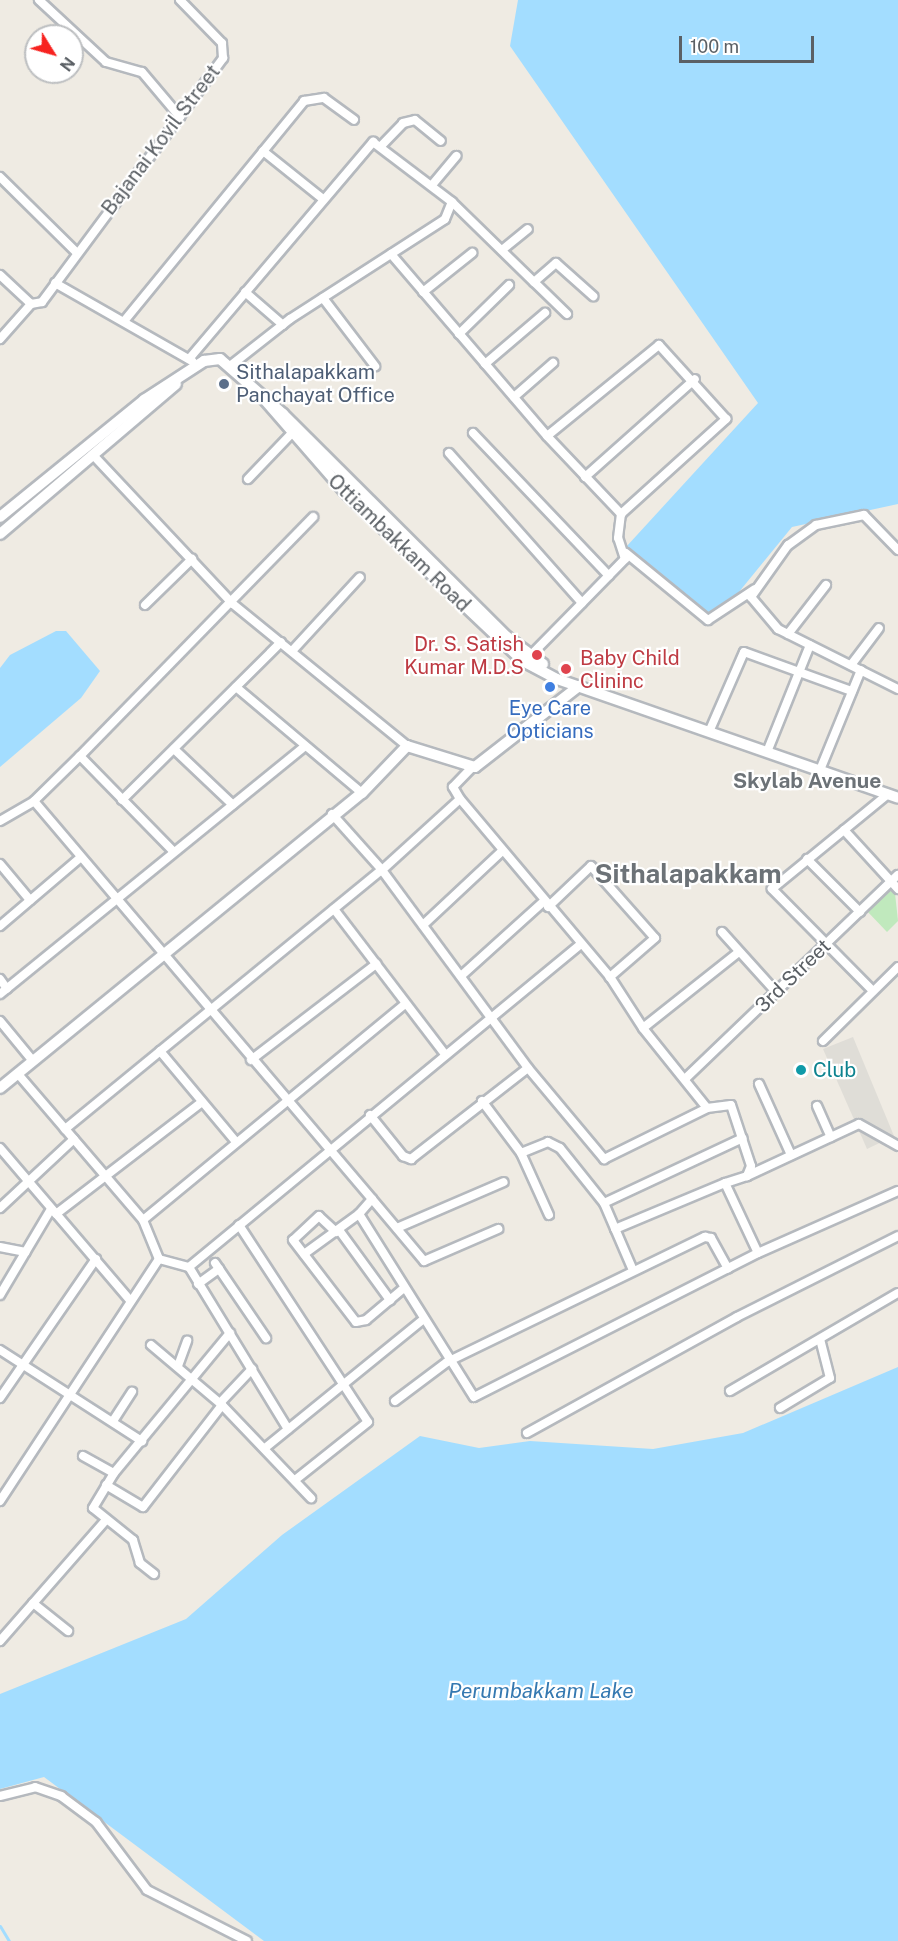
<!DOCTYPE html>
<html>
<head>
<meta charset="utf-8">
<style>
	body { margin:0 }
	#map { position:relative; width:898px; height:1941px; overflow:hidden; background:#efebe3; font-family:"Public Sans",sans-serif }
	div>[style] { position:absolute }
	.industrial>* { inset:0; background:#dfddd7 }
	.green>* { inset:0; background:#c0e9bd }
	.water>* { inset:0; background:#a3ddff }
	.stream>* { height:3px; margin:-1.5px; padding:0 1.5px; transform-origin:1.5px; border-radius:1.5px; background:#a3ddff }
	.roads { filter:drop-shadow(2px 0 #b5b9be) drop-shadow(-2px 0 #b5b9be) drop-shadow(0 2px #b5b9be) drop-shadow(0 -2px #b5b9be) }
	.street>* { height:8px; margin:-4px; padding:0 4px; transform-origin:4px; border-radius:4px; background:#fff }
	.secondary>* { height:10px; margin:-5px; padding:0 5px; transform-origin:5px; border-radius:5px; background:#fff }
	.dots>* { width:16px; height:16px; translate:-50% -50%; box-sizing:border-box; border:3px solid #fff; border-radius:50% }
	span { translate:-50% -50%; white-space:nowrap; text-align:center; line-height:1.15; -webkit-text-stroke:4.5px #fff; paint-order:stroke }
	.street-label { font-size:20px; color:#5b6065 }
	.service-label { font-size:20px; color:#4e5e75 }
	.left { translate:0 -50%; text-align:left }
	.health-label { font-size:20px; color:#be3a42 }
	.right { translate:-100% -50%; text-align:right }
	.shop-label { font-size:20px; color:#366cbe }
	.culture-label { font-size:20px; color:#0d838f }
	.neighbourhood-label { font-size:21px; color:#6c7277; font-weight:700 }
	.water-label { font-size:21px; color:#3579b1; font-style:italic }
	.district-label { font-size:26px; color:#6c7277; font-weight:700 }
	.north { position:absolute; left:24px; top:24px; width:60px; height:60px; box-sizing:border-box; background:#fff; border:2px solid #bdbfc1; border-radius:50%; rotate:127deg; font-size:16px; font-weight:700; line-height:24px; text-align:center; color:#5b6065 }
	.north::after { content:''; display:block; margin:auto; width:21px; height:27px; background:#f72320; clip-path:polygon(50% 0,100% 100%,50% 72%,0 100%) }
	.scale { position:absolute; left:679px; top:36px; width:135px; height:27px; box-sizing:border-box; border:3px solid #5b6065; border-top:0; padding-left:8px; font-size:18px; line-height:21px; white-space:nowrap; color:#5b6065; -webkit-text-stroke:4px #fff; paint-order:stroke }
</style>
</head>
<body>
<div id="map">
	<div class="industrial">
		<i style="clip-path:polygon(853px 1037px,894px 1136px,867px 1149px,823px 1049px)"></i>
	</div>
	<div class="green">
		<i style="clip-path:polygon(894px 884px,898px 921px,887px 932px,866px 910px)"></i>
	</div>
	<div class="water">
		<i style="clip-path:polygon(518px 0,898px 0,898px 504px,792px 527px,712px 625px,626px 547px,758px 403px,510px 46px)"></i>
		<i style="clip-path:polygon(56px 631px,66px 631px,100px 671px,81px 698px,0 767px,0 668px,10px 655px)"></i>
		<i style="clip-path:polygon(898px 1367px,898px 1941px,264px 1941px,44px 1777px,0 1789px,0 1694px,186px 1619px,282px 1535px,420px 1436px,479px 1448px,530px 1441px,653px 1449px,743px 1433px)"></i>
	</div>
	<div class="stream">
		<i style="left:0;top:1926px;width:17px;rotate:59deg"></i>
	</div>
	<div class="roads">
		<div class="street">
			<i style="left:39px;top:0;width:91px;rotate:42.8deg"></i>
			<i style="left:106px;top:62px;width:37px;rotate:16deg"></i>
			<i style="left:142px;top:72px;width:59px;rotate:49.8deg"></i>
			<i style="left:382px;top:145px;width:30px;rotate:-46deg"></i>
			<i style="left:403px;top:123px;width:12px;rotate:-14deg"></i>
			<i style="left:415px;top:120px;width:33px;rotate:39deg"></i>
			<i style="left:263px;top:151px;width:77px;rotate:38.7deg"></i>
			<i style="left:0;top:177px;width:107px;rotate:44.6deg"></i>
			<i style="left:432px;top:185px;width:38px;rotate:-50deg"></i>
			<i style="left:502px;top:250px;width:33px;rotate:-39deg"></i>
			<i style="left:391px;top:254px;width:240px;rotate:49.4deg"></i>
			<i style="left:547px;top:436px;width:108px;rotate:46.5deg"></i>
			<i style="left:621px;top:514px;width:142px;rotate:-42.1deg"></i>
			<i style="left:726px;top:419px;width:100px;rotate:-132.2deg"></i>
			<i style="left:659px;top:345px;width:144px;rotate:140.9deg"></i>
			<i style="left:0;top:275px;width:42px;rotate:43.1deg"></i>
			<i style="left:31px;top:304px;width:11px;rotate:-10deg"></i>
			<i style="left:42px;top:302px;width:304px;rotate:-53.4deg"></i>
			<i style="left:223px;top:58px;width:15px;rotate:-94deg"></i>
			<i style="left:222px;top:43px;width:60px;rotate:-134.3deg"></i>
			<i style="left:55px;top:283px;width:158px;rotate:29.7deg"></i>
			<i style="left:245px;top:292px;width:50px;rotate:41deg"></i>
			<i style="left:423px;top:292px;width:63px;rotate:-38.5deg"></i>
			<i style="left:323px;top:298px;width:86px;rotate:52.6deg"></i>
			<i style="left:567px;top:314px;width:46px;rotate:-135.9deg"></i>
			<i style="left:534px;top:282px;width:29px;rotate:-41deg"></i>
			<i style="left:556px;top:263px;width:50px;rotate:41.7deg"></i>
			<i style="left:125px;top:320px;width:283px;rotate:-50.7deg"></i>
			<i style="left:304px;top:101px;width:20px;rotate:-9deg"></i>
			<i style="left:324px;top:98px;width:37px;rotate:36deg"></i>
			<i style="left:459px;top:334px;width:70px;rotate:-44.4deg"></i>
			<i style="left:0;top:339px;width:47px;rotate:-48.5deg"></i>
			<i style="left:189px;top:359px;width:285px;rotate:-49.7deg"></i>
			<i style="left:373px;top:142px;width:99px;rotate:37.2deg"></i>
			<i style="left:452px;top:202px;width:115px;rotate:44.3deg"></i>
			<i style="left:485px;top:364px;width:79px;rotate:-40.4deg"></i>
			<i style="left:230px;top:366px;width:76px;rotate:-38.1deg"></i>
			<i style="left:290px;top:319px;width:184px;rotate:-32.8deg"></i>
			<i style="left:445px;top:219px;width:18px;rotate:-68deg"></i>
			<i style="left:514px;top:397px;width:52px;rotate:-41.1deg"></i>
			<i style="left:473px;top:433px;width:197px;rotate:46.4deg"></i>
			<i style="left:449px;top:453px;width:200px;rotate:48.4deg"></i>
			<i style="left:582px;top:603px;width:62px;rotate:-45.7deg"></i>
			<i style="left:625px;top:559px;width:22px;rotate:-108deg"></i>
			<i style="left:618px;top:538px;width:24px;rotate:-83deg"></i>
			<i style="left:93px;top:455px;width:204px;rotate:46.8deg"></i>
			<i style="left:233px;top:604px;width:225px;rotate:39.2deg"></i>
			<i style="left:585px;top:477px;width:147px;rotate:-41.7deg"></i>
			<i style="left:248px;top:479px;width:62px;rotate:-46.3deg"></i>
			<i style="left:898px;top:550px;width:49px;rotate:-134.2deg"></i>
			<i style="left:864px;top:515px;width:49px;rotate:168.2deg"></i>
			<i style="left:816px;top:525px;width:34px;rotate:144deg"></i>
			<i style="left:788px;top:545px;width:64px;rotate:125.4deg"></i>
			<i style="left:751px;top:597px;width:42px;rotate:49.8deg"></i>
			<i style="left:778px;top:629px;width:134px;rotate:26.6deg"></i>
			<i style="left:626px;top:553px;width:106px;rotate:39.3deg"></i>
			<i style="left:708px;top:620px;width:56px;rotate:-33.4deg"></i>
			<i style="left:145px;top:605px;width:66px;rotate:-44.4deg"></i>
			<i style="left:788px;top:634px;width:62px;rotate:-52.2deg"></i>
			<i style="left:292px;top:651px;width:100px;rotate:-47.4deg"></i>
			<i style="left:530px;top:656px;width:74px;rotate:-45.5deg"></i>
			<i style="left:851px;top:665px;width:46px;rotate:-52.9deg"></i>
			<i style="left:236px;top:687px;width:165px;rotate:40.1deg"></i>
			<i style="left:709px;top:732px;width:87px;rotate:-66.4deg"></i>
			<i style="left:744px;top:652px;width:115px;rotate:19.9deg"></i>
			<i style="left:174px;top:749px;width:81px;rotate:43.5deg"></i>
			<i style="left:767px;top:752px;width:115px;rotate:-68.1deg"></i>
			<i style="left:80px;top:756px;width:134px;rotate:45.6deg"></i>
			<i style="left:820px;top:770px;width:108px;rotate:-67.7deg"></i>
			<i style="left:122px;top:800px;width:224px;rotate:-44.8deg"></i>
			<i style="left:34px;top:801px;width:522px;rotate:49.66deg"></i>
			<i style="left:372px;top:1199px;width:20px;rotate:131deg"></i>
			<i style="left:359px;top:1214px;width:216px;rotate:57.9deg"></i>
			<i style="left:474px;top:1397px;width:318px;rotate:-26.9deg"></i>
			<i style="left:758px;top:1253px;width:153px;rotate:-23.9deg"></i>
			<i style="left:332px;top:814px;width:75px;rotate:48.2deg"></i>
			<i style="left:382px;top:870px;width:246px;rotate:53.6deg"></i>
			<i style="left:528px;top:1068px;width:119px;rotate:50.1deg"></i>
			<i style="left:604px;top:1159px;width:115px;rotate:-26.3deg"></i>
			<i style="left:707px;top:1108px;width:102px;rotate:-128.7deg"></i>
			<i style="left:643px;top:1028px;width:61px;rotate:-122.9deg"></i>
			<i style="left:610px;top:977px;width:233px;rotate:-130.1deg"></i>
			<i style="left:460px;top:799px;width:14px;rotate:-120deg"></i>
			<i style="left:453px;top:787px;width:28px;rotate:-46deg"></i>
			<i style="left:0;top:821px;width:39px;rotate:-30deg"></i>
			<i style="left:34px;top:801px;width:64px;rotate:-44.4deg"></i>
			<i style="left:80px;top:756px;width:334px;rotate:-45.7deg"></i>
			<i style="left:844px;top:830px;width:80px;rotate:47.5deg"></i>
			<i style="left:807px;top:859px;width:75px;rotate:45deg"></i>
			<i style="left:0;top:864px;width:47px;rotate:50.2deg"></i>
			<i style="left:548px;top:907px;width:59px;rotate:-43.6deg"></i>
			<i style="left:591px;top:866px;width:96px;rotate:48.4deg"></i>
			<i style="left:655px;top:938px;width:60px;rotate:139.1deg"></i>
			<i style="left:334px;top:909px;width:183px;rotate:52.6deg"></i>
			<i style="left:423px;top:925px;width:108px;rotate:-43.1deg"></i>
			<i style="left:0;top:926px;width:106px;rotate:-40.4deg"></i>
			<i style="left:722px;top:932px;width:81px;rotate:48deg"></i>
			<i style="left:461px;top:976px;width:112px;rotate:-42.1deg"></i>
			<i style="left:0;top:979px;width:12px;rotate:55deg"></i>
			<i style="left:873px;top:991px;width:144px;rotate:-134.7deg"></i>
			<i style="left:772px;top:889px;width:150px;rotate:-39.3deg"></i>
			<i style="left:0;top:994px;width:393px;rotate:-39.1deg"></i>
			<i style="left:0;top:1021px;width:52px;rotate:50.5deg"></i>
			<i style="left:643px;top:1028px;width:122px;rotate:-38.4deg"></i>
			<i style="left:823px;top:1041px;width:105px;rotate:-44.6deg"></i>
			<i style="left:160px;top:1051px;width:119px;rotate:50.1deg"></i>
			<i style="left:251px;top:1060px;width:158px;rotate:-37.5deg"></i>
			<i style="left:18px;top:1074px;width:192px;rotate:49.4deg"></i>
			<i style="left:143px;top:1220px;width:42px;rotate:67.7deg"></i>
			<i style="left:687px;top:1077px;width:292px;rotate:-43.8deg"></i>
			<i style="left:759px;top:1084px;width:78px;rotate:65.7deg"></i>
			<i style="left:482px;top:1101px;width:65px;rotate:53.1deg"></i>
			<i style="left:521px;top:1153px;width:29px;rotate:-22deg"></i>
			<i style="left:548px;top:1142px;width:13px;rotate:27deg"></i>
			<i style="left:560px;top:1148px;width:70px;rotate:51.3deg"></i>
			<i style="left:604px;top:1203px;width:71px;rotate:66.7deg"></i>
			<i style="left:817px;top:1106px;width:34px;rotate:66deg"></i>
			<i style="left:707px;top:1108px;width:24px;rotate:-7deg"></i>
			<i style="left:731px;top:1105px;width:64px;rotate:71.8deg"></i>
			<i style="left:751px;top:1166px;width:11px;rotate:112deg"></i>
			<i style="left:747px;top:1176px;width:23px;rotate:162deg"></i>
			<i style="left:370px;top:1115px;width:53px;rotate:51.2deg"></i>
			<i style="left:403px;top:1156px;width:9px;rotate:21deg"></i>
			<i style="left:411px;top:1159px;width:148px;rotate:-37.9deg"></i>
			<i style="left:65px;top:1129px;width:409px;rotate:-39.3deg"></i>
			<i style="left:382px;top:870px;width:105px;rotate:-42.3deg"></i>
			<i style="left:0;top:1148px;width:200px;rotate:49.5deg"></i>
			<i style="left:521px;top:1153px;width:68px;rotate:65.7deg"></i>
			<i style="left:747px;top:1176px;width:123px;rotate:-24.9deg"></i>
			<i style="left:859px;top:1124px;width:45px;rotate:29.4deg"></i>
			<i style="left:372px;top:1199px;width:81px;rotate:50deg"></i>
			<i style="left:424px;top:1261px;width:81px;rotate:-23.4deg"></i>
			<i style="left:604px;top:1203px;width:153px;rotate:-25.1deg"></i>
			<i style="left:0;top:1208px;width:101px;rotate:-43deg"></i>
			<i style="left:56px;top:1214px;width:184px;rotate:-37.5deg"></i>
			<i style="left:143px;top:1220px;width:340px;rotate:-39.5deg"></i>
			<i style="left:239px;top:1225px;width:235px;rotate:56.8deg"></i>
			<i style="left:368px;top:1422px;width:93px;rotate:141.5deg"></i>
			<i style="left:397px;top:1228px;width:116px;rotate:-23.3deg"></i>
			<i style="left:615px;top:1229px;width:119px;rotate:-22.7deg"></i>
			<i style="left:725px;top:1183px;width:77px;rotate:64.8deg"></i>
			<i style="left:339px;top:1230px;width:87px;rotate:53.9deg"></i>
			<i style="left:336px;top:1232px;width:23px;rotate:-137deg"></i>
			<i style="left:319px;top:1216px;width:35px;rotate:137deg"></i>
			<i style="left:293px;top:1240px;width:103px;rotate:52.5deg"></i>
			<i style="left:356px;top:1322px;width:10px;rotate:-11deg"></i>
			<i style="left:366px;top:1320px;width:50px;rotate:-40.1deg"></i>
			<i style="left:0;top:1247px;width:26px;rotate:11deg"></i>
			<i style="left:304px;top:1254px;width:68px;rotate:-36deg"></i>
			<i style="left:159px;top:1259px;width:31px;rotate:15deg"></i>
			<i style="left:189px;top:1267px;width:190px;rotate:58.6deg"></i>
			<i style="left:215px;top:1263px;width:91px;rotate:55.8deg"></i>
			<i style="left:189px;top:1267px;width:508px;rotate:-39.49deg"></i>
			<i style="left:198px;top:1284px;width:26px;rotate:-36deg"></i>
			<i style="left:0;top:1295px;width:100px;rotate:-59.3deg"></i>
			<i style="left:151px;top:1345px;width:93px;rotate:40.2deg"></i>
			<i style="left:222px;top:1405px;width:129px;rotate:46.3deg"></i>
			<i style="left:0;top:1350px;width:169px;rotate:32.7deg"></i>
			<i style="left:178px;top:1366px;width:27px;rotate:-70deg"></i>
			<i style="left:730px;top:1391px;width:194px;rotate:-30.3deg"></i>
			<i style="left:0;top:1398px;width:169px;rotate:-55.4deg"></i>
			<i style="left:395px;top:1401px;width:65px;rotate:-36.9deg"></i>
			<i style="left:447px;top:1362px;width:287px;rotate:-25.9deg"></i>
			<i style="left:705px;top:1237px;width:6px;rotate:9deg"></i>
			<i style="left:711px;top:1238px;width:35px;rotate:61deg"></i>
			<i style="left:220px;top:1403px;width:47px;rotate:-46.7deg"></i>
			<i style="left:780px;top:1408px;width:58px;rotate:-31deg"></i>
			<i style="left:830px;top:1378px;width:40px;rotate:-104.4deg"></i>
			<i style="left:113px;top:1421px;width:35px;rotate:-57deg"></i>
			<i style="left:527px;top:1433px;width:240px;rotate:-28.9deg"></i>
			<i style="left:737px;top:1317px;width:180px;rotate:-26.7deg"></i>
			<i style="left:265px;top:1448px;width:201px;rotate:-39.1deg"></i>
			<i style="left:83px;top:1456px;width:35px;rotate:29deg"></i>
			<i style="left:106px;top:1485px;width:43px;rotate:30.7deg"></i>
			<i style="left:143px;top:1507px;width:129px;rotate:-52.2deg"></i>
			<i style="left:0;top:1501px;width:290px;rotate:-56.7deg"></i>
			<i style="left:154px;top:1574px;width:18px;rotate:-142deg"></i>
			<i style="left:140px;top:1563px;width:24px;rotate:-107deg"></i>
			<i style="left:133px;top:1540px;width:51px;rotate:-141.3deg"></i>
			<i style="left:93px;top:1508px;width:41px;rotate:-59deg"></i>
			<i style="left:114px;top:1473px;width:182px;rotate:-50.4deg"></i>
			<i style="left:33px;top:1603px;width:45px;rotate:38.7deg"></i>
			<i style="left:0;top:1641px;width:159px;rotate:-48.8deg"></i>
			<i style="left:0;top:1796px;width:36px;rotate:-14deg"></i>
			<i style="left:35px;top:1787px;width:28px;rotate:19deg"></i>
			<i style="left:61px;top:1796px;width:44px;rotate:36.6deg"></i>
			<i style="left:96px;top:1822px;width:85px;rotate:53.1deg"></i>
			<i style="left:147px;top:1890px;width:112px;rotate:27deg"></i>
		</div>
		<div class="secondary">
			<i style="left:265px;top:400px;width:121px;rotate:49deg"></i>
			<i style="left:344px;top:491px;width:247px;rotate:43.5deg"></i>
			<i style="left:523px;top:661px;width:38px;rotate:28deg"></i>
			<i style="left:557px;top:679px;width:361px;rotate:19.2deg"></i>
			<i style="left:0;top:517px;width:186px;rotate:-39.1deg"></i>
			<i style="left:144px;top:400px;width:72px;rotate:-33deg"></i>
			<i style="left:204px;top:361px;width:16px;rotate:-7deg"></i>
			<i style="left:220px;top:359px;width:84px;rotate:41.1deg"></i>
			<i style="left:283px;top:414px;width:316px;rotate:44.9deg"></i>
			<i style="left:507px;top:637px;width:45px;rotate:36.9deg"></i>
			<i style="left:0;top:534px;width:231px;rotate:-40.4deg"></i>
			<i style="left:0;top:1088px;width:467px;rotate:-39.2deg"></i>
			<i style="left:362px;top:793px;width:65px;rotate:-46.2deg"></i>
			<i style="left:407px;top:746px;width:71px;rotate:17.2deg"></i>
			<i style="left:475px;top:767px;width:132px;rotate:-37.9deg"></i>
		</div>
	</div>
	<div class="dots">
		<i style="left:224px;top:384px;background:#5c6f8a"></i>
		<i style="left:537px;top:655px;background:#e0444e"></i>
		<i style="left:566px;top:669px;background:#e0444e"></i>
		<i style="left:550px;top:687px;background:#3f7fe0"></i>
		<i style="left:801px;top:1070px;background:#0f9aa8"></i>
	</div>
	<div class="street-label">
		<span style="left:161px;top:140px;rotate:-53deg">Bajanai Kovil Street</span>
		<span style="left:399px;top:543px;rotate:44deg">Ottiambakkam Road</span>
		<span style="left:793px;top:976px;rotate:-44deg">3rd Street</span>
	</div>
	<div class="service-label">
		<span class="left" style="left:236px;top:384px">Sithalapakkam<br>Panchayat Office</span>
	</div>
	<div class="health-label">
		<span class="right" style="left:524px;top:656px">Dr. S. Satish<br>Kumar M.D.S</span>
		<span class="left" style="left:580px;top:670px">Baby Child<br>Clininc</span>
	</div>
	<div class="shop-label">
		<span style="left:550px;top:720px">Eye Care<br>Opticians</span>
	</div>
	<div class="culture-label">
		<span class="left" style="left:813px;top:1070px">Club</span>
	</div>
	<div class="neighbourhood-label">
		<span style="left:807px;top:781px">Skylab Avenue</span>
	</div>
	<div class="water-label">
		<span style="left:541px;top:1691px">Perumbakkam Lake</span>
	</div>
	<div class="district-label">
		<span style="left:688px;top:874px">Sithalapakkam</span>
	</div>
	<div class="north">N</div>
	<div class="scale">100 m</div>
</div>
</body>
</html>
